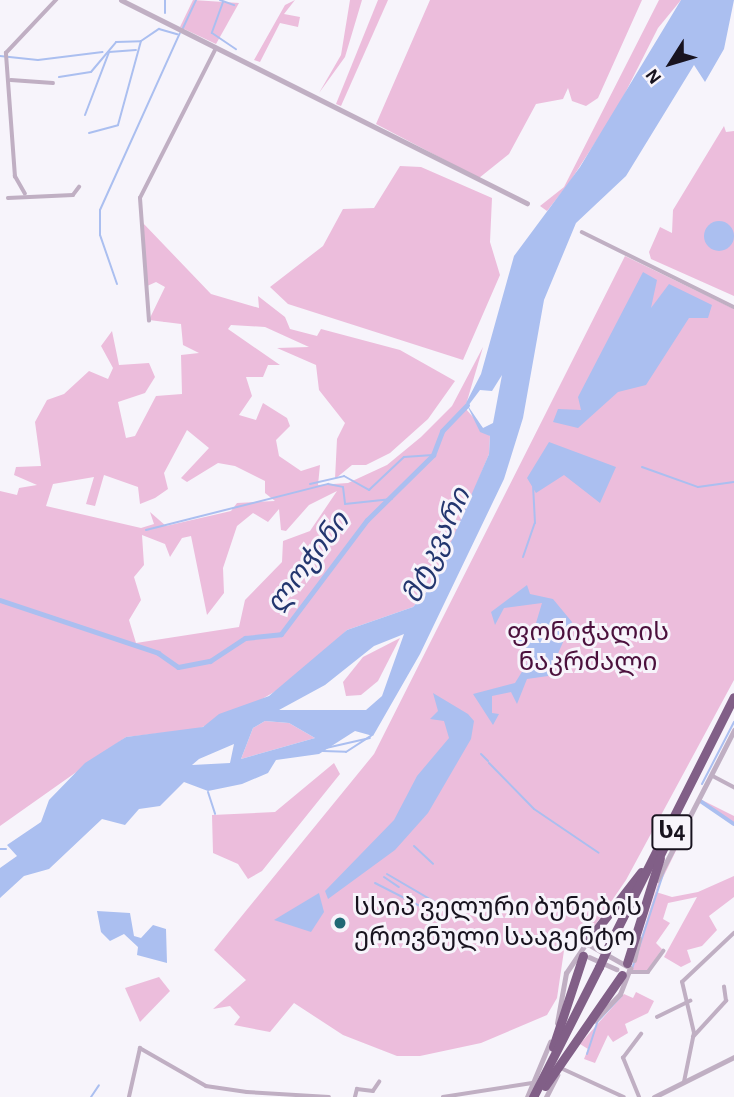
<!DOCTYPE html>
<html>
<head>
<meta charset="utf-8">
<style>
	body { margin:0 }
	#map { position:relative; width:734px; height:1097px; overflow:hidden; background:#f7f4fb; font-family:"Alegreya Sans","Noto Sans Georgian",sans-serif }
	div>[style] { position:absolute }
	.green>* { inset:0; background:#ecbddc }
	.water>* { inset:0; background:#abbff0 }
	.round { border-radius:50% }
	.stream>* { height:2px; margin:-1px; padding:0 1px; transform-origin:1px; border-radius:1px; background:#abbff0 }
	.canal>* { height:3.5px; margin:-1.75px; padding:0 1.75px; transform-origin:1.75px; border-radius:1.75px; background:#abbff0 }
	.river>* { height:5px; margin:-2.5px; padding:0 2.5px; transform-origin:2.5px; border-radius:2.5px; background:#abbff0 }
	.minor>* { height:3.5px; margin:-1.75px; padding:0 1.75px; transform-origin:1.75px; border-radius:1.75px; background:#c0afc3 }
	.tertiary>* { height:5px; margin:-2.5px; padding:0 2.5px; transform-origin:2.5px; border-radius:2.5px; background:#c0afc3 }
	.motorway>* { height:9px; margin:-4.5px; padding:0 4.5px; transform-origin:4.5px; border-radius:4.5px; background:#815f87 }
	.motorway-bridge>* { height:9px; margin:-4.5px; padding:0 4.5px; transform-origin:4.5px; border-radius:4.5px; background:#815f87 }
	.dots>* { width:19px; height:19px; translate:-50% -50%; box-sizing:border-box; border:4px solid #f7f4fb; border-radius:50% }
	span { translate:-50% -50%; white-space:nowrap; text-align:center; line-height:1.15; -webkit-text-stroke:6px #f7f4fb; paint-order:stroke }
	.shield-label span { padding:2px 5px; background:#f7f4fb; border:2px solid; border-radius:5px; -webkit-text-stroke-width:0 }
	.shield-label { font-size:24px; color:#18131f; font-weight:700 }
	.park-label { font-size:26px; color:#4c113d }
	.poi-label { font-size:26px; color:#18131f }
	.left { translate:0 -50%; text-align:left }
	.water-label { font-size:28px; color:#23366f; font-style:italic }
	.north { position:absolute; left:636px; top:28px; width:70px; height:70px; -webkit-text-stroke:5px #f7f4fb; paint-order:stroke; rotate:233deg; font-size:19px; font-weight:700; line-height:28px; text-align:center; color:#18131f }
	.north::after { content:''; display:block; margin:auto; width:24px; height:32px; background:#18131f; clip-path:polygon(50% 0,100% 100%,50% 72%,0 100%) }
</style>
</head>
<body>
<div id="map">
	<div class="green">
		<i style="clip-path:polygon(193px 0,239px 3px,216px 44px,180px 27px)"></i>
		<i style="clip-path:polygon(295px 0,284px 14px,300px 17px,298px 27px,280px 23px,260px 62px,254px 60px,285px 5px)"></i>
		<i style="clip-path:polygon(350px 0,362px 0,345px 57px,319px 93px,341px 55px)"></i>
		<i style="clip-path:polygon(378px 0,388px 0,341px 106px,336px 104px)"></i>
		<i style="clip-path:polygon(430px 0,642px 0,598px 98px,586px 106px,572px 101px,568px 88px,563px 99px,536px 104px,509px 154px,479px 178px,376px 124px)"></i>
		<i style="clip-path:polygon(659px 0,681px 0,658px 28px,617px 109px,569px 183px,547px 211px,540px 206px,564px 187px)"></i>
		<i style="clip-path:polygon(724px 126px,726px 132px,734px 131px,734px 296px,651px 259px,649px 252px,660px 227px,672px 233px,673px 210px)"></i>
		<i style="clip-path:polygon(400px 166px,421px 167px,492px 198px,490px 242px,500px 275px,463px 360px,288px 304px,270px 287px,323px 246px,343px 209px,374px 208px)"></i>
		<i style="clip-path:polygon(evenodd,142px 222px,211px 294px,259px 308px,258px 296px,285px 317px,290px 329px,317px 336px,321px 329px,400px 350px,455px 381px,428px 419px,390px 453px,366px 465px,352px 465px,335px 479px,337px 439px,345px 423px,319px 390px,316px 365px,277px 348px,309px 347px,265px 327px,231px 325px,228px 329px,280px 365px,268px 365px,263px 377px,246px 377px,252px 396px,239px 415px,256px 420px,263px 403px,287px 418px,290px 426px,276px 440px,279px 456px,301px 471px,320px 465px,318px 485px,348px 483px,387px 465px,421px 437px,452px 406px,483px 347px,465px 408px,490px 436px,489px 454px,439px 576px,413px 607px,347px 630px,298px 678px,252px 705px,198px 729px,126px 737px,0 826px,0 491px,17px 495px,19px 488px,37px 485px,14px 475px,16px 467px,41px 466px,35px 422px,47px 400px,64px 394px,89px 371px,108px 379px,113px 368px,101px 346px,112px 331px,119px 365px,149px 363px,155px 377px,145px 393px,118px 402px,126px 438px,135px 436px,156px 396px,182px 394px,181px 355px,199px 353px,183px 345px,181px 324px,149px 320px,165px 287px,156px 282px,145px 287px,142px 222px,187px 430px,209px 448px,181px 478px,187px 482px,218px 463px,235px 466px,265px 481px,265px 493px,275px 501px,237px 503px,231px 511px,166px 526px,150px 512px,154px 524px,141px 528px,46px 506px,53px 484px,94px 477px,86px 504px,95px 506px,104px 475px,138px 487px,140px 504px,155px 498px,168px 489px,164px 473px,187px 430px,142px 222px,337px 491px,310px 531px,283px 541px,282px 562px,245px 600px,239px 627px,136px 643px,129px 620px,141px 600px,134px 577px,144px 565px,142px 535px,165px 544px,170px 557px,182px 538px,191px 536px,207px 615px,224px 593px,223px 568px,237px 526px,253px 513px,268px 522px,279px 509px,281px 530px,286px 531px,309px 505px,337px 491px)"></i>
		<i style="clip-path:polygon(625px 256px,734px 309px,734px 680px,626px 880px,587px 937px,566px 937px,557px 998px,547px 1015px,481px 1043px,420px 1056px,397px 1056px,343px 1035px,294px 1003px,270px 1032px,234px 1025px,240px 1017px,230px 1006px,213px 1009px,246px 980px,214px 950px,374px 754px)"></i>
		<i style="clip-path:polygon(400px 638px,378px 681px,361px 695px,346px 696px,343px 682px,363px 657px)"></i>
		<i style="clip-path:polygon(265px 721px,289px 723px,315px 738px,241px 759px,253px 728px)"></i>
		<i style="clip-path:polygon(334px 763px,340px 774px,262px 871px,248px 879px,238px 864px,213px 853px,212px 815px,275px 812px)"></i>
		<i style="clip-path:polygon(698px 798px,734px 816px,734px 825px,700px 801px,656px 892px,672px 897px,698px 892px,734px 876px,734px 897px,709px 916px,717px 930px,702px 946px,687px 950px,691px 962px,681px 967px,664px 957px,697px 897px,668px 903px,663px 919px,670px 923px,656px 943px,662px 949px,648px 970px,631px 970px,661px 874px)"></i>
		<i style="clip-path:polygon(159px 977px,170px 991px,140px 1022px,125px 988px)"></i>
		<i style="clip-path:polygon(636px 992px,654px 1001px,648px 1013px,625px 1024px,628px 1033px,613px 1042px,608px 1035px,595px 1063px,584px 1059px,588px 1049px,580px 1044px,624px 994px,633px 998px)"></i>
	</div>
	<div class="water">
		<i style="clip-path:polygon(evenodd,681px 0,734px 0,724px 49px,705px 82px,694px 65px,626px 176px,576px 223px,544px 300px,523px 418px,504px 479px,420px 654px,373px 736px,355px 731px,319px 754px,276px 760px,268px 773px,242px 784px,208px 791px,184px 782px,160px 806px,139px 809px,125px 825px,102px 819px,49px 869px,24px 876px,0 898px,0 868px,17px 856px,7px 845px,41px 822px,49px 800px,85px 763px,126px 737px,203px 727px,219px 714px,269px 696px,347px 630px,413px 607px,432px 586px,489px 454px,490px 436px,480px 432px,466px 403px,481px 374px,514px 256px,580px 167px,681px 0,502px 375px,493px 423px,483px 428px,468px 406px,480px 390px,492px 391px,502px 375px,681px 0,404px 634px,382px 696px,366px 710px,279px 710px,325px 685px,374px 646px,404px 634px,681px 0,265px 721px,289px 723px,315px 738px,241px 759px,253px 728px,265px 721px,681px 0,234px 744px,230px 763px,192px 765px,199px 759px,234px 744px)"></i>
		<i class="round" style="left:704px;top:221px;width:30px;height:30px"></i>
		<i style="clip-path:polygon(643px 272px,657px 280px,651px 308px,669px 284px,712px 305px,708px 318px,689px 318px,646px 385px,618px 392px,578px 428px,553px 422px,558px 409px,581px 410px,578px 397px)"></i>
		<i style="clip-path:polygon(549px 442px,616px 467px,600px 503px,564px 475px,536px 493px,527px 478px)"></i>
		<i style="clip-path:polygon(527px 585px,530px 594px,553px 599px,572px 622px,548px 676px,527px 679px,517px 704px,511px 692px,492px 696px,492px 713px,499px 714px,493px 725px,473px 694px,515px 683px,528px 662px,513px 633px,523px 640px,533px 633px,542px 603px,504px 608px,495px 625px,491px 612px)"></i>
		<i style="clip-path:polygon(433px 693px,468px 714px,474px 721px,471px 739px,428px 813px,395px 850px,328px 899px,325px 891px,394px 820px,417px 776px,449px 738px,444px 721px,430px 719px,438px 711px)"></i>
		<i style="clip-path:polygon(319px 893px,324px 912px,311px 932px,274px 920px)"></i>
		<i style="clip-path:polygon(97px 911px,130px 913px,134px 936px,141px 938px,153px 925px,166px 929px,167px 963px,137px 955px,138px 947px,124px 934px,110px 941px,101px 932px)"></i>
	</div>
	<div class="stream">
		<i style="left:165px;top:0;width:13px;rotate:90deg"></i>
		<i style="left:220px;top:0;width:15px;rotate:20deg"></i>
		<i style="left:223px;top:2px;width:33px;rotate:110deg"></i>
		<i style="left:212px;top:33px;width:29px;rotate:34deg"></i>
		<i style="left:183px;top:28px;width:31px;rotate:-65deg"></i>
		<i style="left:0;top:56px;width:38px;rotate:6deg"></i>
		<i style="left:38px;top:60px;width:65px;rotate:-7deg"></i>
		<i style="left:59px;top:77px;width:32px;rotate:-9deg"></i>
		<i style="left:91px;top:72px;width:39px;rotate:-50deg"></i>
		<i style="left:116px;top:42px;width:25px;rotate:-2deg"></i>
		<i style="left:85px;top:115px;width:67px;rotate:-69.1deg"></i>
		<i style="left:109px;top:52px;width:27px;rotate:-4deg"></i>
		<i style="left:89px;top:133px;width:30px;rotate:-15deg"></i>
		<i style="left:118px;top:125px;width:87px;rotate:-74.7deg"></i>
		<i style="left:141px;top:41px;width:22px;rotate:-34deg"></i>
		<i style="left:159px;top:29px;width:19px;rotate:16deg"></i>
		<i style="left:117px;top:284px;width:52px;rotate:-109.1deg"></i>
		<i style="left:100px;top:235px;width:25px;rotate:-90deg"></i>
		<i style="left:100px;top:210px;width:194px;rotate:-65.7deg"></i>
		<i style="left:642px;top:467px;width:59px;rotate:19.7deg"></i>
		<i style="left:698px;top:487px;width:36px;rotate:-8deg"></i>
		<i style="left:310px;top:484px;width:35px;rotate:-13deg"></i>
		<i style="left:344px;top:476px;width:29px;rotate:29deg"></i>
		<i style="left:369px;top:490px;width:48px;rotate:-43.3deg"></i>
		<i style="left:404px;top:457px;width:29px;rotate:-4deg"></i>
		<i style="left:146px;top:530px;width:188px;rotate:-14.2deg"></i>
		<i style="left:328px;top:484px;width:15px;rotate:11deg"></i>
		<i style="left:343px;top:487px;width:17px;rotate:83deg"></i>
		<i style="left:345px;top:504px;width:47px;rotate:-6.1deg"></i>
		<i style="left:523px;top:557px;width:36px;rotate:-71deg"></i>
		<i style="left:535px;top:523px;width:36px;rotate:-93deg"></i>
		<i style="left:326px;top:748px;width:45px;rotate:-12.8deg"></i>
		<i style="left:323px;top:751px;width:23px;rotate:2deg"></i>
		<i style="left:346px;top:752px;width:30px;rotate:-33deg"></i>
		<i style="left:481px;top:754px;width:10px;rotate:45deg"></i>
		<i style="left:489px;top:763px;width:64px;rotate:45.6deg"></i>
		<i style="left:534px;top:809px;width:78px;rotate:34.1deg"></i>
		<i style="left:702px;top:784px;width:70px;rotate:-62.7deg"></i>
		<i style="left:208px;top:792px;width:23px;rotate:72deg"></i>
		<i style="left:414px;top:846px;width:26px;rotate:43deg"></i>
		<i style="left:0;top:849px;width:6px"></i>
		<i style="left:387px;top:874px;width:61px;rotate:30.3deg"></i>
		<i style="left:384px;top:877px;width:18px;rotate:34deg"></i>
		<i style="left:375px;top:883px;width:53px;rotate:27.1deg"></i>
		<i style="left:632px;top:969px;width:103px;rotate:-71.9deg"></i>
		<i style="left:587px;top:1054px;width:35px;rotate:-72deg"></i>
		<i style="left:598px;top:1021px;width:34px;rotate:-47deg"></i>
		<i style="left:91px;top:1097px;width:14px;rotate:-56deg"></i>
	</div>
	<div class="canal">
		<i style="left:699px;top:800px;width:42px;rotate:34.4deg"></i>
	</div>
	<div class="river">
		<i style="left:0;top:600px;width:167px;rotate:18.5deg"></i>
		<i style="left:158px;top:653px;width:24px;rotate:35deg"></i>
		<i style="left:178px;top:667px;width:33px;rotate:-11deg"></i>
		<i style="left:210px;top:661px;width:42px;rotate:-33.3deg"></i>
		<i style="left:245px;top:638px;width:36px;rotate:-6deg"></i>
		<i style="left:281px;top:634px;width:143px;rotate:-53deg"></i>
		<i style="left:367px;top:520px;width:93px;rotate:-44.6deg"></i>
		<i style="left:433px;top:455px;width:26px;rotate:-69deg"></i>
		<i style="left:442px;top:431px;width:36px;rotate:-46deg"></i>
	</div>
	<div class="minor">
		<i style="left:11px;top:80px;width:42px;rotate:4.1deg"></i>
		<i style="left:25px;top:194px;width:20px;rotate:-120deg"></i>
		<i style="left:15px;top:177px;width:124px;rotate:-94.2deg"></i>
		<i style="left:6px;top:53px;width:73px;rotate:-46.7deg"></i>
		<i style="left:8px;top:198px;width:65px;rotate:-2.6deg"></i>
		<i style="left:73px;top:195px;width:10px;rotate:-53deg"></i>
		<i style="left:582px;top:232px;width:169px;rotate:26.3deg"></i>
		<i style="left:149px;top:321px;width:123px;rotate:-94.2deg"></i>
		<i style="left:140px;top:198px;width:168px;rotate:-63.1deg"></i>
		<i style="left:713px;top:776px;width:24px;rotate:28deg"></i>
		<i style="left:629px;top:972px;width:19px"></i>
		<i style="left:648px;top:972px;width:26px;rotate:-54deg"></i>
		<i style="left:657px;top:1017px;width:37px;rotate:-26deg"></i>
		<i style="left:693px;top:1037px;width:49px;rotate:-47.5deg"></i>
		<i style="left:726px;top:1001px;width:14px;rotate:-98deg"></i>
		<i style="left:561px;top:1068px;width:69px;rotate:24.7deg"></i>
		<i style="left:684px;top:1082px;width:50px;rotate:-78.5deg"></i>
		<i style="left:694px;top:1033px;width:52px;rotate:-103.2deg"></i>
		<i style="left:682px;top:982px;width:71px;rotate:-43.3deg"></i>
		<i style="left:247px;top:1092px;width:82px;rotate:3.5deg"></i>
		<i style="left:129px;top:1097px;width:50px;rotate:-77.3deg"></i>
		<i style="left:140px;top:1048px;width:76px;rotate:29.9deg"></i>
		<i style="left:206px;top:1086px;width:41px;rotate:8.3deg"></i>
		<i style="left:355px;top:1097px;width:8px;rotate:-76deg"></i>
		<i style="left:357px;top:1089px;width:16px;rotate:7deg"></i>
		<i style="left:373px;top:1091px;width:11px;rotate:-56deg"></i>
		<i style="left:443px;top:1097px;width:90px;rotate:-8.9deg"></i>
		<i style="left:639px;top:1097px;width:42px;rotate:-112.3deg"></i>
		<i style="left:623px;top:1058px;width:30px;rotate:-53deg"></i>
	</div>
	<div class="tertiary">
		<i style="left:121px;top:0;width:454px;rotate:26.6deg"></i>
		<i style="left:657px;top:880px;width:169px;rotate:-62.8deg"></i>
		<i style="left:589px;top:957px;width:30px;rotate:24deg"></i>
		<i style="left:634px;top:960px;width:22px;rotate:-77deg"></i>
		<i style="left:557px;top:1023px;width:51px;rotate:-79.8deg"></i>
		<i style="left:566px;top:973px;width:36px;rotate:-56deg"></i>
		<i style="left:586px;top:943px;width:51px;rotate:29.6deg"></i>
		<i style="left:630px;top:968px;width:28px;rotate:111deg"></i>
		<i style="left:620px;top:994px;width:37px;rotate:134deg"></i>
		<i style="left:527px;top:1097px;width:60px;rotate:-67.3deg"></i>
		<i style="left:546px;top:1097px;width:25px;rotate:-63deg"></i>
		<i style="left:654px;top:1097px;width:89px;rotate:-26.6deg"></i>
	</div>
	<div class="motorway">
		<i style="left:656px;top:863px;width:39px;rotate:-64deg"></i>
		<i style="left:586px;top:943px;width:90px;rotate:-52.2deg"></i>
		<i style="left:606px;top:951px;width:284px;rotate:-63.3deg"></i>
		<i style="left:627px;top:963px;width:110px;rotate:-72.6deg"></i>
		<i style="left:553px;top:1047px;width:96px;rotate:-71.8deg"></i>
		<i style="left:545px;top:1086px;width:135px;rotate:-55.3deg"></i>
		<i style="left:533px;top:1097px;width:146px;rotate:-63.1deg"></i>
	</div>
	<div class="motorway-bridge">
		<i style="left:599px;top:967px;width:17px;rotate:-66deg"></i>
	</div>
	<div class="dots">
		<i style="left:340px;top:923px;background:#206875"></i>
	</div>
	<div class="shield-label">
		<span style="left:672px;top:832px">ს4</span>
	</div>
	<div class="park-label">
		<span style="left:588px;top:648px">ფონიჭალის<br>ნაკრძალი</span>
	</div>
	<div class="poi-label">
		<span class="left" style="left:354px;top:923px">სსიპ ველური ბუნების<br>ეროვნული სააგენტო</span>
	</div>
	<div class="water-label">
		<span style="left:437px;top:546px;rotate:-65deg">მტკვარი</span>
		<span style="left:308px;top:563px;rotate:-53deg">ლოჭინი</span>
	</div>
	<div class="north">N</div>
</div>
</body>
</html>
